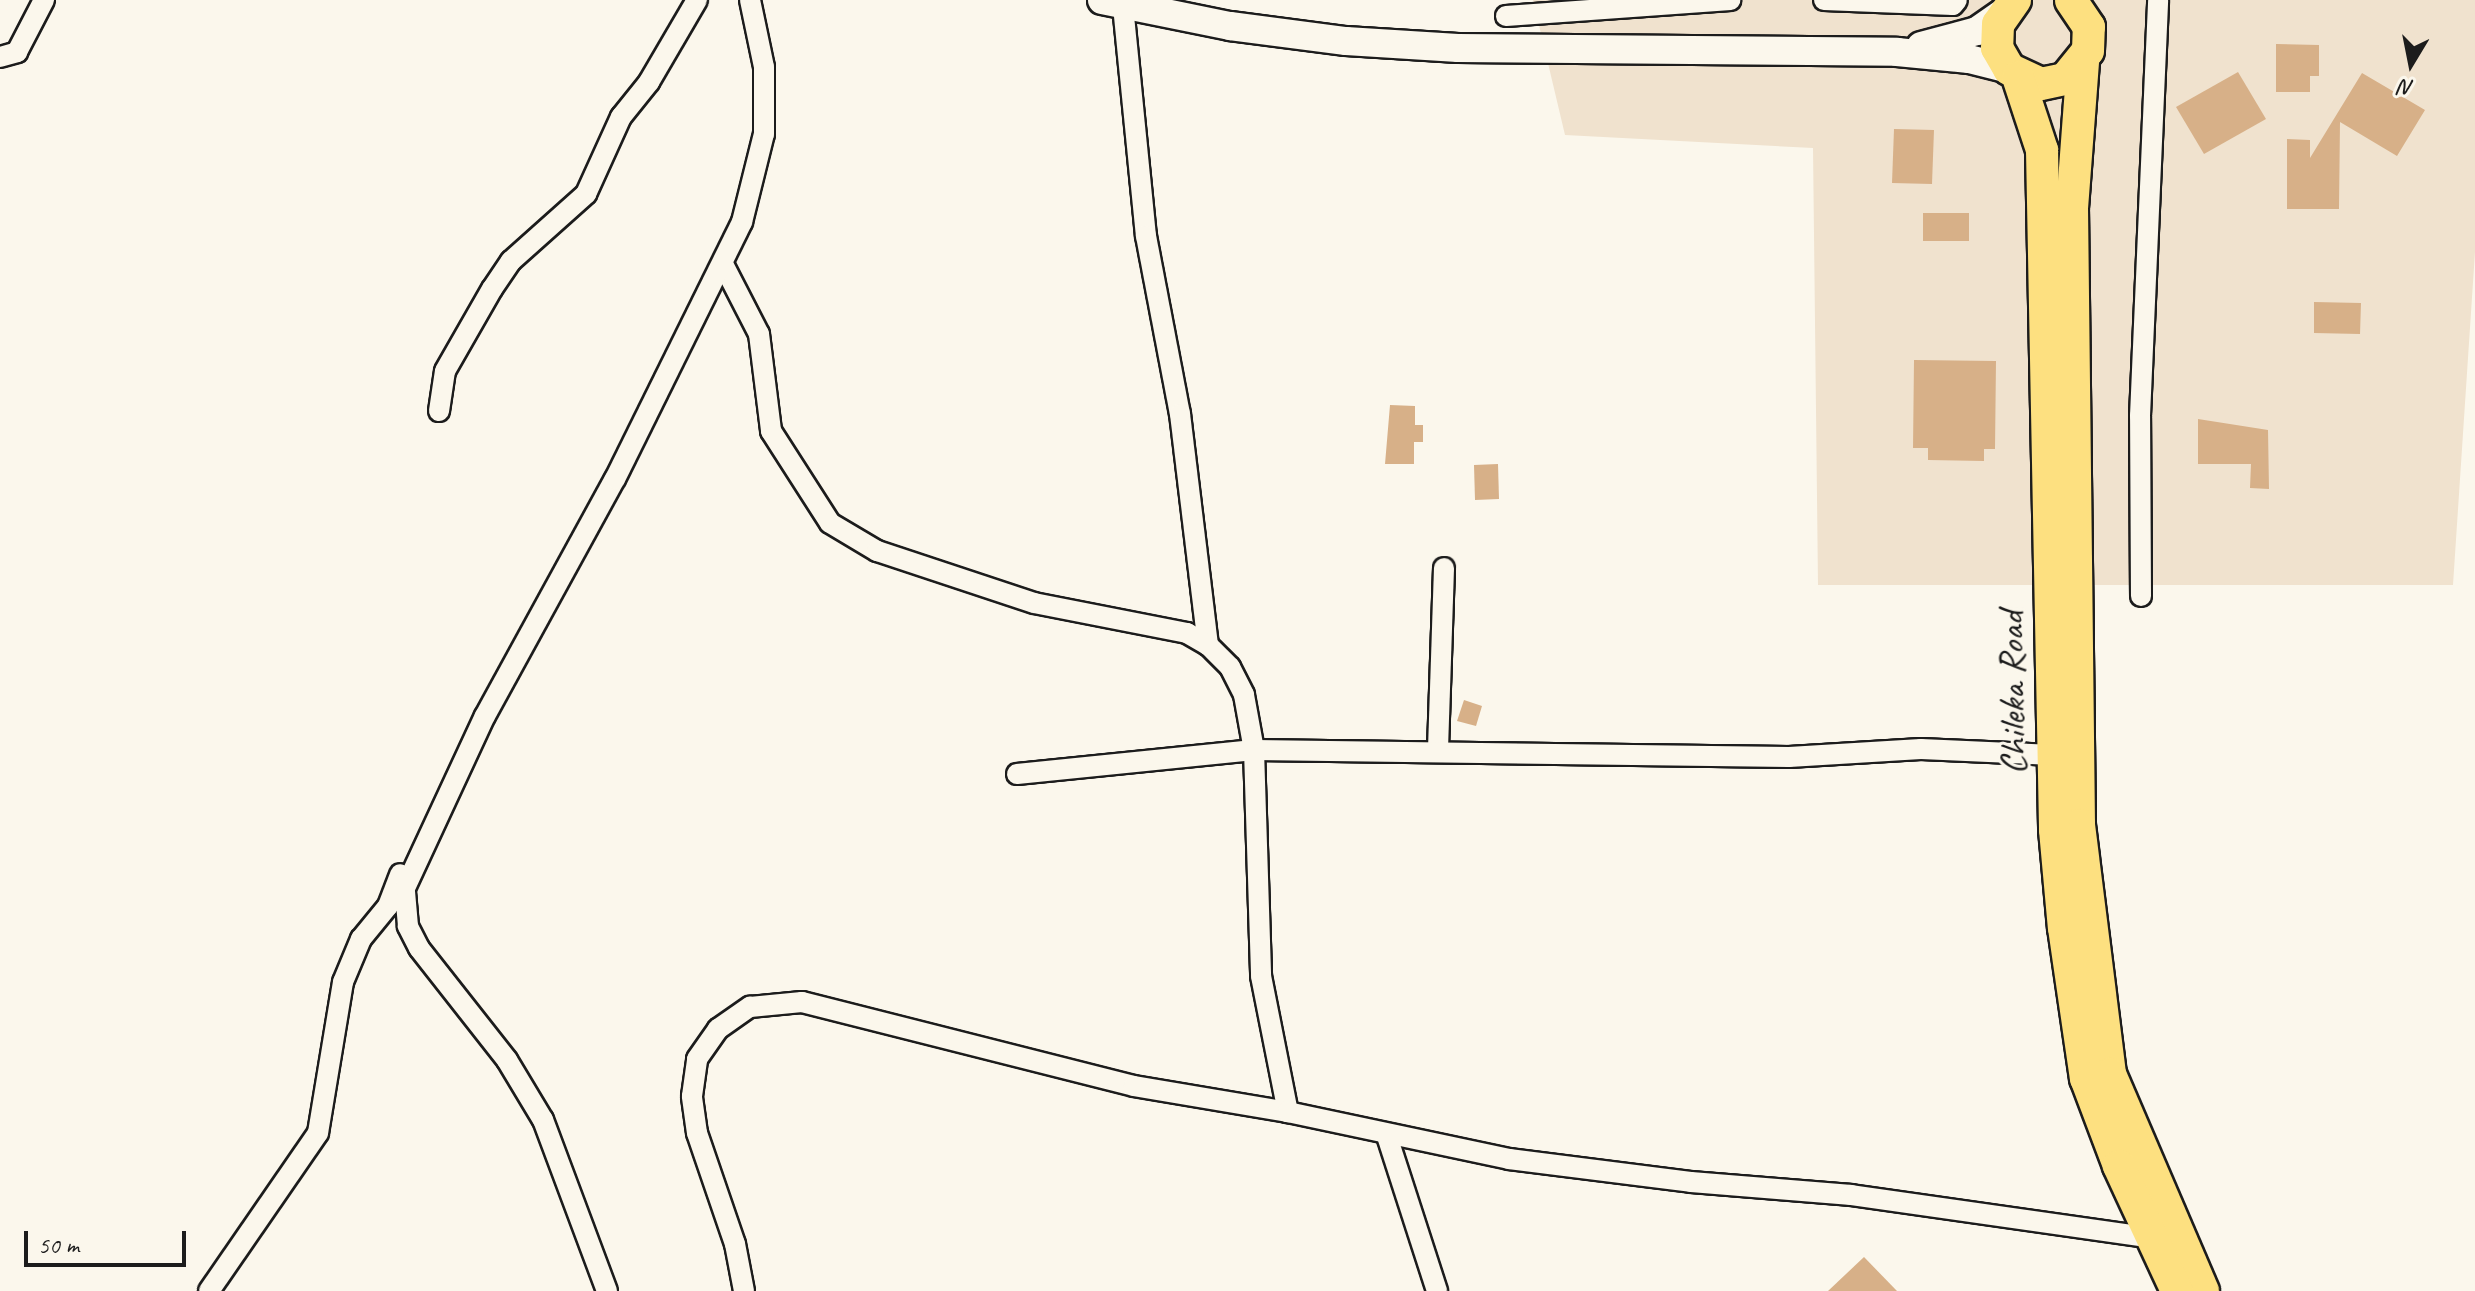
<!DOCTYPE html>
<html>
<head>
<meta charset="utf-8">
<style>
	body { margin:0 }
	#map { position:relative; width:2475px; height:1291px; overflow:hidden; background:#fbf7ec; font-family:Caveat,sans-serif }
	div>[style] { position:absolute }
	.built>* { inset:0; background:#f0e2ce }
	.building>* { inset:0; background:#d7b088 }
	.roads { filter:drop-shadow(2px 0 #1c1c1c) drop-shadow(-2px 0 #1c1c1c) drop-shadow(0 2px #1c1c1c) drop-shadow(0 -2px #1c1c1c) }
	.minor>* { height:20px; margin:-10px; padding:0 10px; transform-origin:10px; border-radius:10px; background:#fbf7ec }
	.secondary>* { height:28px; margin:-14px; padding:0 14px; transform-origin:14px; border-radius:14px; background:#fbf7ec }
	.trunk>* { height:32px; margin:-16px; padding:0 16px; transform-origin:16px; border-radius:16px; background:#fde080 }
	span { translate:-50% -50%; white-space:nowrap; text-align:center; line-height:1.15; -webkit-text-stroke:6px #fbf7ec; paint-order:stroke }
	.street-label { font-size:38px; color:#1c1c1c }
	.north { position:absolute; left:2371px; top:24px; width:80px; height:80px; -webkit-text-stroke:6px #fbf7ec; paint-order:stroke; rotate:190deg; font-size:22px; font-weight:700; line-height:32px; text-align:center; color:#1c1c1c }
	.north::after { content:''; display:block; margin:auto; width:28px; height:36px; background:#1c1c1c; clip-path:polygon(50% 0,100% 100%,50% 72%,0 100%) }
	.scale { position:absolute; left:24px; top:1231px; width:162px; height:36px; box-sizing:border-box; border:4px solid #1c1c1c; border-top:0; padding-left:10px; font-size:24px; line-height:28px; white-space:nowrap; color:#1c1c1c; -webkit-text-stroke:6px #fbf7ec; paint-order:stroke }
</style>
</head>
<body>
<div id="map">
	<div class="built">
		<i style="clip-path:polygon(1533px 0,2475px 0,2475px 252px,2453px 585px,1818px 585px,1813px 148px,1565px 135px)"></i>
	</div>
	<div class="building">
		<i style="clip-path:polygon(2276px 44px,2319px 45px,2319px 76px,2310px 76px,2310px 92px,2276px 92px)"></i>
		<i style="clip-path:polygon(2238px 72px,2266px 119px,2204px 154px,2176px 107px)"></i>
		<i style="clip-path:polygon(2362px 73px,2425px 110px,2397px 156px,2340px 122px,2339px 209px,2287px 209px,2287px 139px,2310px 140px,2310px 158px)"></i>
		<i style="clip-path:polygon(1894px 129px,1934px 130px,1932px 184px,1892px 183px)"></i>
		<i style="clip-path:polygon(1923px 213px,1969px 213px,1969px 241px,1923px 241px)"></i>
		<i style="clip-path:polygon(2314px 302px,2361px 303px,2360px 334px,2314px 333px)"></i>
		<i style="clip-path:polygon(1914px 360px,1996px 361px,1995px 449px,1984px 449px,1984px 461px,1928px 460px,1928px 448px,1913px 448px)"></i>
		<i style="clip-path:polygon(1390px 405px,1415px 406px,1415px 425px,1423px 425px,1423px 442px,1414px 442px,1414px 464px,1385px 464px)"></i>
		<i style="clip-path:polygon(2198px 419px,2268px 430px,2269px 489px,2250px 488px,2251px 464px,2198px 464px)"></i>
		<i style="clip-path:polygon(1498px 464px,1499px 499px,1475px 500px,1474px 465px)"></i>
		<i style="clip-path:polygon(1464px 700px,1482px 706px,1476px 726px,1457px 721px)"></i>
		<i style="clip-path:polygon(1864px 1257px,1897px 1291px,1828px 1291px)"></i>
	</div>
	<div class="roads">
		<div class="minor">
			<i style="left:1824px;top:0;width:129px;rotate:2.2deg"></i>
			<i style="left:1953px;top:5px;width:6px;rotate:-51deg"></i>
			<i style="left:1123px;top:6px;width:231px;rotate:84.3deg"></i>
			<i style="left:1146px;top:236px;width:181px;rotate:79.2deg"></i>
			<i style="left:1180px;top:414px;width:233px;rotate:83.1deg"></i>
			<i style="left:1506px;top:16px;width:225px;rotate:-4.1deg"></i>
			<i style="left:0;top:57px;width:18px;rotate:-16deg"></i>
			<i style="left:17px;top:52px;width:59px;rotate:-62.6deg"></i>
			<i style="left:723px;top:264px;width:79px;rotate:62.8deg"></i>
			<i style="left:759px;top:334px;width:98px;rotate:82.9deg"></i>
			<i style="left:771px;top:431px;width:109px;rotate:57.3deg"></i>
			<i style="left:830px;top:523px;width:55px;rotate:30.8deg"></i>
			<i style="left:877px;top:551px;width:165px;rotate:18.3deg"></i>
			<i style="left:1034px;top:603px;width:156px;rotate:11.1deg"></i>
			<i style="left:1187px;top:633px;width:24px;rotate:30deg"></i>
			<i style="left:1208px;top:645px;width:31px;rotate:45deg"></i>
			<i style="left:1230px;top:667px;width:31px;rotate:63deg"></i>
			<i style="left:1244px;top:695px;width:56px;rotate:79.7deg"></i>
			<i style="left:1254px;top:750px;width:226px;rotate:88.2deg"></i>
			<i style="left:1261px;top:976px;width:139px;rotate:78.8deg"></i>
			<i style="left:439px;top:411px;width:40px;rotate:-81.5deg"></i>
			<i style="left:445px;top:371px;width:95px;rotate:-60.2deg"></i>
			<i style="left:492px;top:289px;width:34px;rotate:-56deg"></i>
			<i style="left:511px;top:261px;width:101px;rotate:-41.8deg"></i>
			<i style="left:586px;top:194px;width:85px;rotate:-65.6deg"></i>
			<i style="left:621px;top:117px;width:45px;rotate:-51.3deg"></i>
			<i style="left:649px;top:82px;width:95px;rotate:-59.7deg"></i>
			<i style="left:2141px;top:596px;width:180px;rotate:-90.3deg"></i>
			<i style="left:2140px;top:416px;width:416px;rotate:-87.5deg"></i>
			<i style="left:1438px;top:749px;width:181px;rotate:-88.1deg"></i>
			<i style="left:1017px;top:774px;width:238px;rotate:-5.8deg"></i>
			<i style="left:1254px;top:750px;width:535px;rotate:0.75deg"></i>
			<i style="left:1789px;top:757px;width:132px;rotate:-3.5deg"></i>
			<i style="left:1921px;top:749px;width:132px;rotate:2.6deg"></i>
			<i style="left:1387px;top:1136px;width:163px;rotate:72.1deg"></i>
			<i style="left:209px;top:1291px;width:192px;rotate:-55.4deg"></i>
			<i style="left:318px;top:1133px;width:153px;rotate:-80.6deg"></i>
			<i style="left:343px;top:982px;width:47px;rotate:-67.3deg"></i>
			<i style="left:361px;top:939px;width:43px;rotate:-50.7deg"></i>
			<i style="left:388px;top:906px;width:34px;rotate:-69deg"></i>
			<i style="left:607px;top:1291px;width:183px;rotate:-110.5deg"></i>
			<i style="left:543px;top:1120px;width:70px;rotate:-121deg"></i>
			<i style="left:507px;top:1060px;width:142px;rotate:-128.2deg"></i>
			<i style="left:419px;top:948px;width:25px;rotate:-117deg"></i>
			<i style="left:408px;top:926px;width:38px;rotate:-95deg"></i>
			<i style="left:405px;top:888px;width:190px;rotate:-65.1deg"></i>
			<i style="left:485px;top:716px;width:270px;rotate:-61.3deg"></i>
			<i style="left:615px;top:479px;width:287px;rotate:-63.7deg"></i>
			<i style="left:742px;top:222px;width:91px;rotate:-76deg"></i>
			<i style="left:764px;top:134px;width:67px;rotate:-90deg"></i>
			<i style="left:764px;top:67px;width:68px;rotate:-101.8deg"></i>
			<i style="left:744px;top:1291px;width:48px;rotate:-100.8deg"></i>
			<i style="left:735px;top:1244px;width:117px;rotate:-108.9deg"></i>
			<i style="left:697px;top:1133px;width:37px;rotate:-98deg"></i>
			<i style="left:692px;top:1096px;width:37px;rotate:-82deg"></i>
			<i style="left:697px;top:1059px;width:37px;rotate:-55deg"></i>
			<i style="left:718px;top:1029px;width:39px;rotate:-35deg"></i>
			<i style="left:750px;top:1007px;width:52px;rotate:-5.5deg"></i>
			<i style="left:802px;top:1002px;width:342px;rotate:14.2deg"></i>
			<i style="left:1134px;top:1086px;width:156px;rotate:9.6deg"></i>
			<i style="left:1288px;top:1112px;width:226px;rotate:12deg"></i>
			<i style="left:1509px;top:1159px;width:183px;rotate:7.2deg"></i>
			<i style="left:1691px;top:1182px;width:161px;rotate:4.6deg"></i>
			<i style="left:1851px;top:1195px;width:305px;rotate:8.1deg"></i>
		</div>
		<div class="secondary">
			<i style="left:1102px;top:0;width:131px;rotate:11.5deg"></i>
			<i style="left:1230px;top:26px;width:117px;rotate:7.4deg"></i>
			<i style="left:1346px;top:41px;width:112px;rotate:3.6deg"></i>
			<i style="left:1458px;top:48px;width:439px;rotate:0.5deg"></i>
			<i style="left:1897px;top:52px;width:72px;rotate:5.6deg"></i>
			<i style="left:1969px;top:59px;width:41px;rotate:14deg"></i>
			<i style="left:1921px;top:46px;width:58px;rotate:-15deg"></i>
			<i style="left:1977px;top:31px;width:32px;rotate:-35deg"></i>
		</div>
		<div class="trunk">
			<i style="left:2015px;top:0;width:29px;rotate:125deg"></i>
			<i style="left:1998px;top:24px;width:24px;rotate:92deg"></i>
			<i style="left:1997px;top:48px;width:24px;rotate:60deg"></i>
			<i style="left:2009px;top:69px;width:35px;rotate:25deg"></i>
			<i style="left:2041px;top:84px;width:25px;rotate:-12deg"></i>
			<i style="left:2065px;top:79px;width:36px;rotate:-51deg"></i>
			<i style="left:2088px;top:51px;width:24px;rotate:-88deg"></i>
			<i style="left:2089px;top:27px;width:32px;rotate:-124deg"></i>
			<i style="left:2083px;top:62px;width:146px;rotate:94.3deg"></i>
			<i style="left:2072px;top:208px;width:617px;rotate:89.35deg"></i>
			<i style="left:2079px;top:825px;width:251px;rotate:82.9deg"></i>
			<i style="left:2110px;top:1074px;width:236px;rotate:66.8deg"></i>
			<i style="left:2018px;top:77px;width:77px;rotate:71.8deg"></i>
			<i style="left:2042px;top:150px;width:680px;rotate:88.9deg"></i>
			<i style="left:2055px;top:830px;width:98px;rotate:84.8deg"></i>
			<i style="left:2064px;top:928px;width:152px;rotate:81.7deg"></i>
			<i style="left:2086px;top:1078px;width:94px;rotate:69.4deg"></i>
			<i style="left:2119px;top:1166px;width:138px;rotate:65.1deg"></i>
		</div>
	</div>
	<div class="street-label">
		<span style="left:2012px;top:693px;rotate:-91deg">Chileka Road</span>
	</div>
	<div class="north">N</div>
	<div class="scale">50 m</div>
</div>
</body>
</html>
